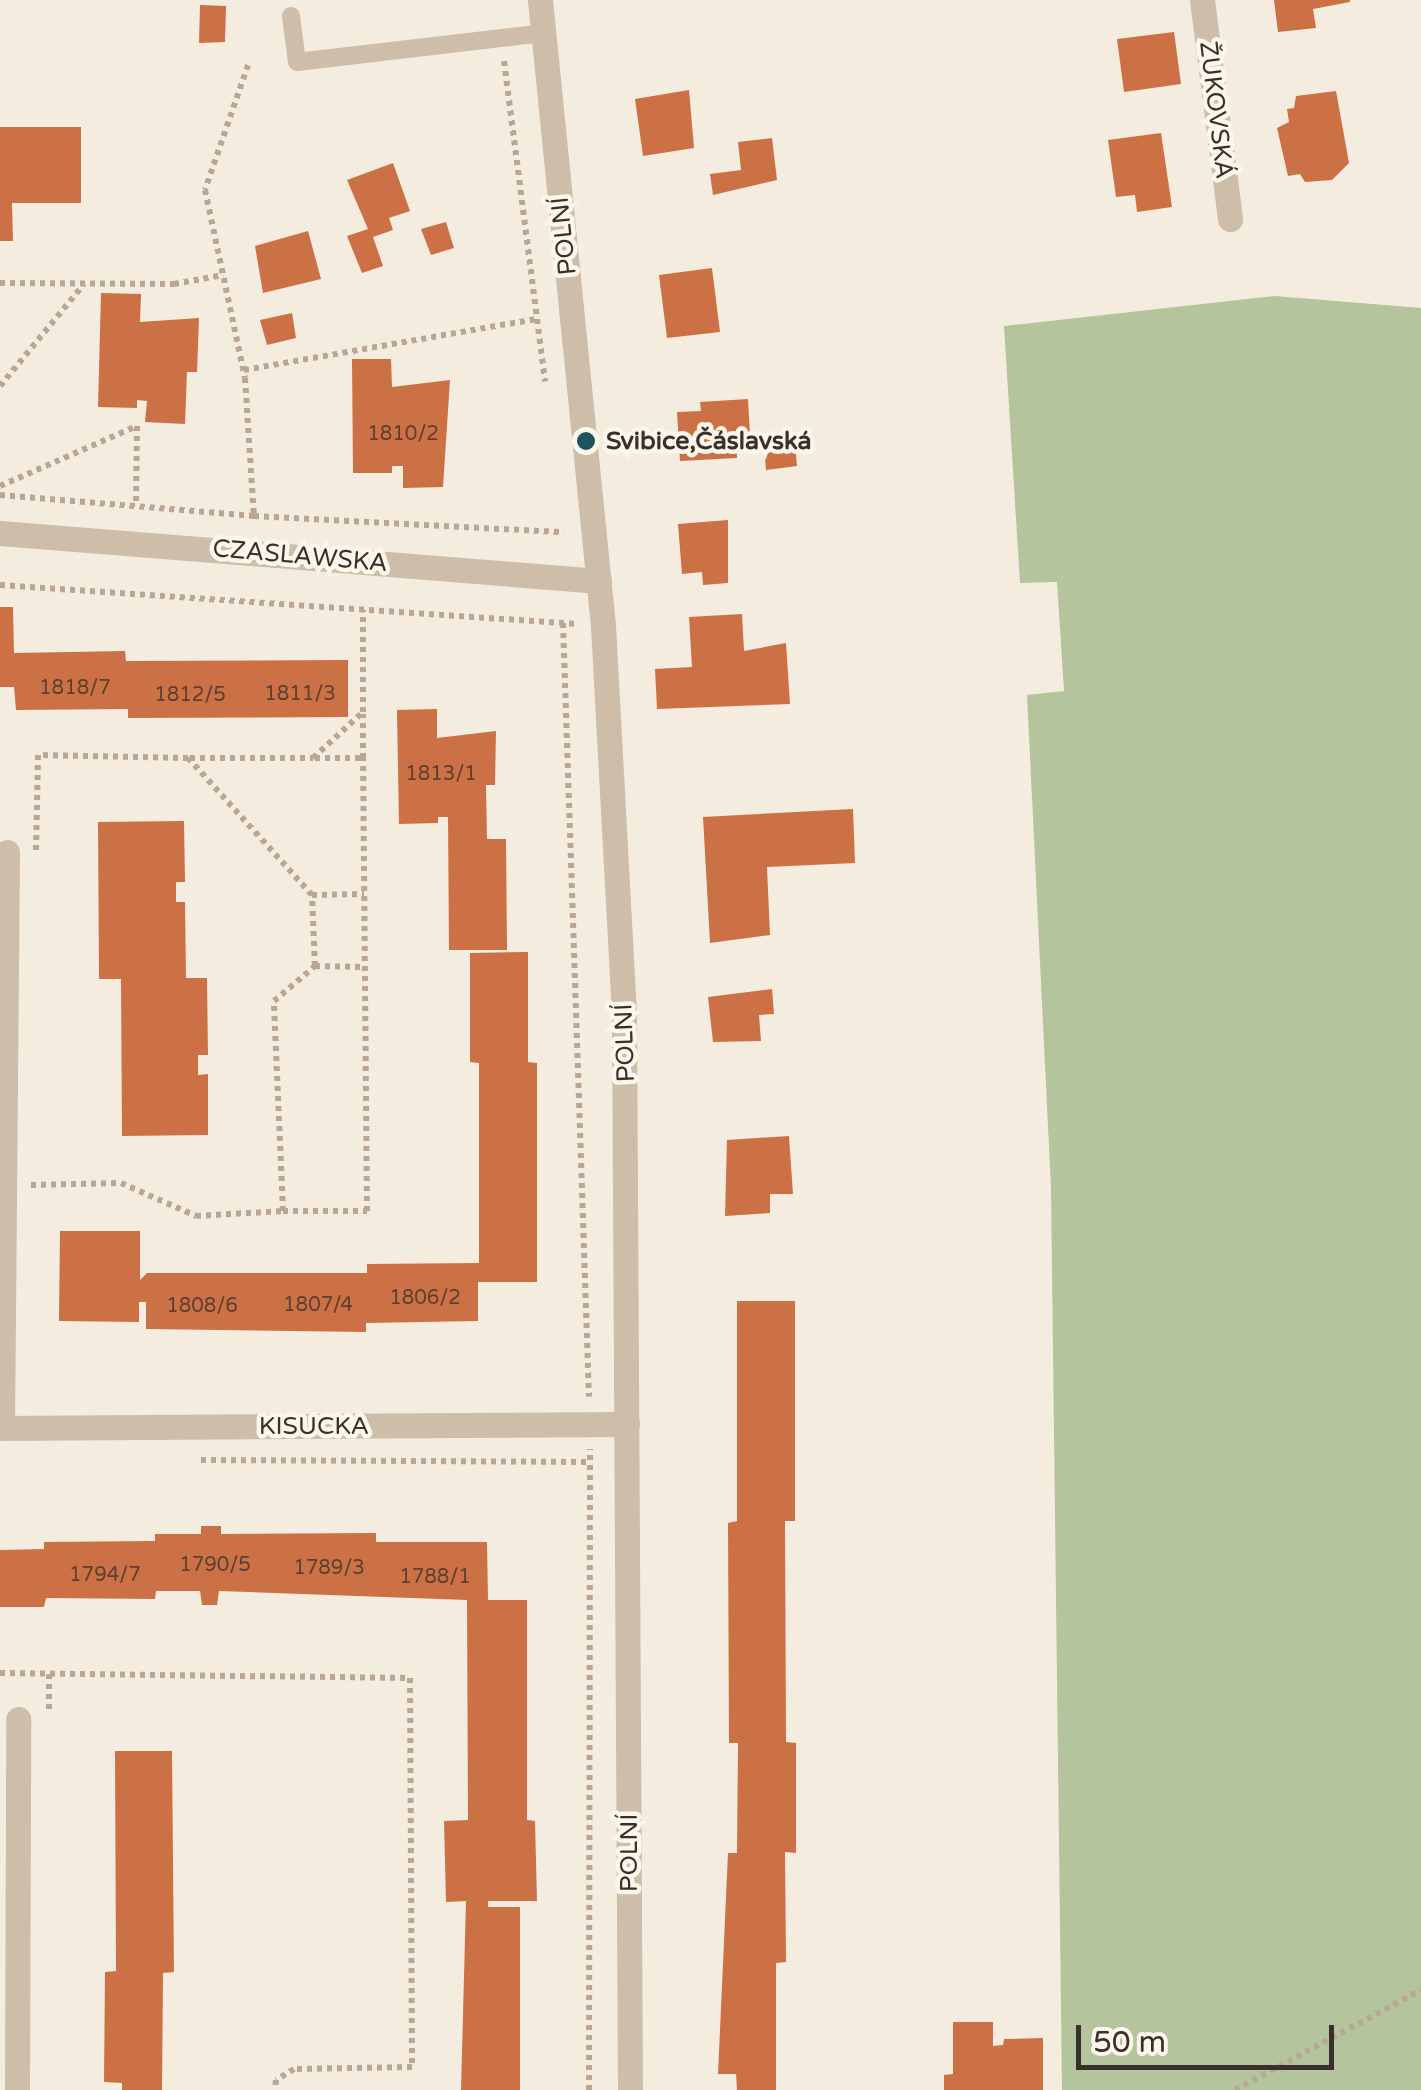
<!DOCTYPE html>
<html>
<head>
<meta charset="utf-8">
<style>
	body { margin:0 }
	#map { position:relative; width:1421px; height:2090px; overflow:hidden; background:#f4ecde; font-family:"Varela Round",sans-serif }
	div>[style] { position:absolute }
	.green>* { inset:0; background:#b4c49d }
	.building>* { inset:0; background:#cc7145 }
	.path>* { height:6px; margin-top:-3px; transform-origin:0; background:repeating-linear-gradient(90deg,#b9a793 0 5px,transparent 0 10px) }
	.lane>* { height:18px; margin:-9px; padding:0 9px; transform-origin:9px; border-radius:9px; background:#cdbda9 }
	.street>* { height:25px; margin:-12.5px; padding:0 12.5px; transform-origin:12.5px; border-radius:12.5px; background:#cdbda9 }
	.dots>* { width:28px; height:28px; translate:-50% -50%; box-sizing:border-box; border:5px solid #fbf5eb; border-radius:50% }
	span { translate:-50% -50%; white-space:nowrap; text-align:center; line-height:1.15; -webkit-text-stroke:9px #fbf5eb; paint-order:stroke }
	.number-label { font-size:20px; color:#5e4030 }
	.number-label span { -webkit-text-stroke-width:0 }
	.street-label { font-size:25px; color:#3a3029 }
	.poi-label { font-size:25px; color:#3a3029; font-weight:700 }
	.left { translate:0 -50%; text-align:left }
	.scale { position:absolute; left:1076px; top:2025px; width:258px; height:45px; box-sizing:border-box; border:5px solid #3a3029; border-top:0; padding-left:12px; font-size:30px; line-height:35px; white-space:nowrap; color:#3a3029; -webkit-text-stroke:8px #fbf5eb; paint-order:stroke }
</style>
</head>
<body>
<div id="map">
	<div class="green">
		<i style="clip-path:polygon(1275px 296px,1421px 308px,1421px 2090px,1062px 2090px,1051px 1188px,1027px 695px,1064px 691px,1057px 582px,1020px 583px,1004px 326px)"></i>
	</div>
	<div class="building">
		<i style="clip-path:polygon(1274px 0,1350px 0,1350px 2px,1313px 9px,1316px 28px,1278px 32px)"></i>
		<i style="clip-path:polygon(200px 5px,226px 6px,225px 42px,199px 43px)"></i>
		<i style="clip-path:polygon(1174px 32px,1181px 84px,1124px 92px,1117px 39px)"></i>
		<i style="clip-path:polygon(689px 90px,694px 148px,643px 156px,635px 99px)"></i>
		<i style="clip-path:polygon(1336px 91px,1349px 163px,1332px 180px,1305px 182px,1300px 174px,1288px 176px,1277px 128px,1289px 122px,1287px 109px,1294px 108px,1296px 96px)"></i>
		<i style="clip-path:polygon(0 127px,81px 127px,81px 203px,12px 203px,13px 241px,0 241px)"></i>
		<i style="clip-path:polygon(1161px 133px,1172px 207px,1137px 212px,1135px 195px,1116px 197px,1108px 140px)"></i>
		<i style="clip-path:polygon(772px 138px,777px 180px,713px 195px,710px 174px,741px 170px,738px 142px)"></i>
		<i style="clip-path:polygon(393px 163px,410px 211px,389px 218px,393px 230px,373px 237px,383px 266px,362px 273px,347px 236px,368px 229px,347px 180px)"></i>
		<i style="clip-path:polygon(446px 222px,454px 248px,431px 255px,421px 229px)"></i>
		<i style="clip-path:polygon(308px 231px,321px 279px,263px 293px,255px 246px)"></i>
		<i style="clip-path:polygon(712px 268px,720px 332px,667px 338px,659px 275px)"></i>
		<i style="clip-path:polygon(101px 293px,141px 294px,140px 322px,199px 318px,197px 372px,187px 372px,185px 424px,145px 422px,147px 401px,137px 400px,137px 408px,98px 407px)"></i>
		<i style="clip-path:polygon(292px 313px,296px 338px,267px 345px,260px 320px)"></i>
		<i style="clip-path:polygon(352px 359px,391px 359px,392px 387px,450px 380px,443px 487px,403px 488px,403px 466px,392px 466px,392px 473px,353px 473px)"></i>
		<i style="clip-path:polygon(748px 399px,750px 435px,736px 436px,737px 458px,680px 461px,677px 412px,701px 411px,700px 402px)"></i>
		<i style="clip-path:polygon(794px 431px,797px 466px,766px 470px,763px 433px)"></i>
		<i style="clip-path:polygon(728px 520px,728px 583px,703px 585px,702px 572px,682px 574px,678px 524px)"></i>
		<i style="clip-path:polygon(0 607px,13px 607px,14px 653px,125px 651px,126px 661px,348px 660px,348px 717px,128px 718px,128px 709px,16px 710px,14px 687px,0 687px)"></i>
		<i style="clip-path:polygon(742px 614px,744px 651px,786px 643px,790px 704px,657px 709px,655px 669px,692px 667px,689px 617px)"></i>
		<i style="clip-path:polygon(437px 709px,437px 738px,496px 731px,495px 785px,486px 785px,487px 839px,506px 839px,507px 950px,449px 950px,448px 817px,438px 817px,438px 823px,399px 824px,397px 710px)"></i>
		<i style="clip-path:polygon(853px 809px,855px 863px,767px 867px,770px 935px,710px 943px,703px 817px)"></i>
		<i style="clip-path:polygon(184px 821px,185px 882px,176px 882px,176px 902px,185px 902px,186px 978px,207px 978px,208px 1055px,198px 1055px,198px 1075px,208px 1074px,208px 1135px,122px 1136px,121px 979px,99px 979px,98px 822px)"></i>
		<i style="clip-path:polygon(528px 952px,528px 1062px,537px 1063px,537px 1282px,478px 1282px,478px 1321px,366px 1323px,366px 1332px,146px 1329px,146px 1302px,139px 1302px,139px 1322px,59px 1321px,60px 1231px,140px 1231px,140px 1280px,147px 1273px,367px 1273px,367px 1264px,479px 1263px,479px 1063px,470px 1062px,470px 953px)"></i>
		<i style="clip-path:polygon(772px 989px,774px 1014px,759px 1015px,761px 1041px,713px 1042px,708px 997px)"></i>
		<i style="clip-path:polygon(789px 1136px,793px 1194px,770px 1194px,770px 1213px,725px 1216px,727px 1140px)"></i>
		<i style="clip-path:polygon(737px 1301px,795px 1301px,795px 1521px,785px 1521px,786px 1742px,796px 1743px,796px 1853px,785px 1852px,786px 1962px,776px 1963px,776px 2090px,737px 2090px,736px 2074px,718px 2074px,728px 1853px,737px 1853px,738px 1743px,729px 1743px,728px 1523px,737px 1521px)"></i>
		<i style="clip-path:polygon(201px 1526px,221px 1526px,221px 1534px,376px 1533px,376px 1542px,487px 1542px,488px 1600px,527px 1600px,527px 1820px,535px 1821px,537px 1901px,488px 1901px,488px 1907px,520px 1907px,520px 2090px,461px 2090px,466px 1901px,446px 1902px,444px 1821px,468px 1820px,467px 1600px,219px 1591px,217px 1605px,202px 1605px,200px 1591px,156px 1591px,155px 1599px,46px 1598px,44px 1607px,0 1607px,0 1550px,44px 1549px,44px 1542px,155px 1541px,155px 1534px,201px 1534px)"></i>
		<i style="clip-path:polygon(115px 1751px,172px 1751px,174px 1972px,163px 1973px,162px 2090px,122px 2090px,122px 2083px,104px 2082px,105px 1972px,116px 1971px)"></i>
		<i style="clip-path:polygon(953px 2022px,993px 2022px,993px 2046px,1003px 2045px,1004px 2039px,1043px 2038px,1043px 2090px,944px 2090px,944px 2075px,953px 2074px)"></i>
	</div>
	<div class="path">
		<i style="left:504px;top:61px;width:323px;rotate:82.7deg"></i>
		<i style="left:248px;top:65px;width:132px;rotate:109deg"></i>
		<i style="left:205px;top:190px;width:192px;rotate:78deg"></i>
		<i style="left:245px;top:378px;width:138px;rotate:86.3deg"></i>
		<i style="left:254px;top:516px;width:310px;rotate:3deg"></i>
		<i style="left:0;top:283px;width:174px;rotate:0.3deg"></i>
		<i style="left:174px;top:284px;width:50px;rotate:-10.4deg"></i>
		<i style="left:244px;top:370px;width:297px;rotate:-9.9deg"></i>
		<i style="left:0;top:386px;width:132px;rotate:-50.5deg"></i>
		<i style="left:0;top:486px;width:150px;rotate:-23.7deg"></i>
		<i style="left:137px;top:426px;width:80px;rotate:90.7deg"></i>
		<i style="left:0;top:495px;width:255px;rotate:4.7deg"></i>
		<i style="left:0;top:585px;width:578px;rotate:3.87deg"></i>
		<i style="left:563px;top:623px;width:774px;rotate:88.08deg"></i>
		<i style="left:190px;top:758px;width:123px"></i>
		<i style="left:313px;top:758px;width:68px;rotate:-42.6deg"></i>
		<i style="left:363px;top:712px;width:102px;rotate:-90deg"></i>
		<i style="left:315px;top:758px;width:48px"></i>
		<i style="left:363px;top:758px;width:44px;rotate:-90deg"></i>
		<i style="left:312px;top:895px;width:52px;rotate:-1.1deg"></i>
		<i style="left:315px;top:966px;width:50px;rotate:1.1deg"></i>
		<i style="left:31px;top:1185px;width:90px;rotate:-1.3deg"></i>
		<i style="left:121px;top:1183px;width:82px;rotate:23.7deg"></i>
		<i style="left:196px;top:1216px;width:87px;rotate:-3.3deg"></i>
		<i style="left:283px;top:1211px;width:210px;rotate:-92.5deg"></i>
		<i style="left:274px;top:1001px;width:54px;rotate:-40.5deg"></i>
		<i style="left:315px;top:966px;width:71px;rotate:-92.4deg"></i>
		<i style="left:312px;top:895px;width:185px;rotate:-132.1deg"></i>
		<i style="left:188px;top:758px;width:150px;rotate:-178.9deg"></i>
		<i style="left:38px;top:755px;width:95px;rotate:91.2deg"></i>
		<i style="left:283px;top:1211px;width:84px"></i>
		<i style="left:367px;top:1211px;width:453px;rotate:-90.5deg"></i>
		<i style="left:201px;top:1460px;width:389px;rotate:0.3deg"></i>
		<i style="left:0;top:1673px;width:410px;rotate:0.7deg"></i>
		<i style="left:410px;top:1678px;width:389px;rotate:89.7deg"></i>
		<i style="left:412px;top:2067px;width:118px;rotate:179deg"></i>
		<i style="left:294px;top:2069px;width:21px;rotate:149deg"></i>
		<i style="left:276px;top:2080px;width:10px;rotate:96deg"></i>
		<i style="left:49px;top:1674px;width:39px;rotate:90deg"></i>
		<i style="left:589px;top:2090px;width:641px;rotate:-89.91deg"></i>
		<i style="left:1235px;top:2090px;width:211px;rotate:-28.3deg"></i>
	</div>
	<div class="lane">
		<i style="left:291px;top:16px;width:46px;rotate:82.6deg"></i>
		<i style="left:297px;top:62px;width:248px;rotate:-6.7deg"></i>
	</div>
	<div class="street">
		<i style="left:540px;top:0;width:629px;rotate:84.25deg"></i>
		<i style="left:603px;top:626px;width:390px;rotate:86.9deg"></i>
		<i style="left:624px;top:1015px;width:1075px;rotate:89.68deg"></i>
		<i style="left:1202px;top:0;width:221px;rotate:82.7deg"></i>
		<i style="left:0;top:533px;width:601px;rotate:4.58deg"></i>
		<i style="left:2px;top:1427px;width:575px;rotate:-89.5deg"></i>
		<i style="left:0;top:1428px;width:627px;rotate:-0.37deg"></i>
		<i style="left:17px;top:2090px;width:371px;rotate:-89.8deg"></i>
	</div>
	<div class="dots">
		<i style="left:586px;top:441px;background:#1c545e"></i>
	</div>
	<div class="number-label">
		<span style="left:403px;top:434px">1810/2</span>
		<span style="left:75px;top:688px">1818/7</span>
		<span style="left:300px;top:694px">1811/3</span>
		<span style="left:190px;top:695px">1812/5</span>
		<span style="left:441px;top:774px">1813/1</span>
		<span style="left:425px;top:1298px">1806/2</span>
		<span style="left:318px;top:1305px">1807/4</span>
		<span style="left:202px;top:1306px">1808/6</span>
		<span style="left:215px;top:1565px">1790/5</span>
		<span style="left:329px;top:1568px">1789/3</span>
		<span style="left:105px;top:1575px">1794/7</span>
		<span style="left:435px;top:1577px">1788/1</span>
	</div>
	<div class="street-label">
		<span style="left:1216px;top:110px;rotate:83deg">ŽUKOVSKÁ</span>
		<span style="left:564px;top:236px;rotate:-96deg">POLNÍ</span>
		<span style="left:300px;top:556px;rotate:5deg">CZASLAWSKA</span>
		<span style="left:625px;top:1043px;rotate:-92deg">POLNÍ</span>
		<span style="left:314px;top:1426px">KISUCKA</span>
		<span style="left:629px;top:1853px;rotate:-90deg">POLNÍ</span>
	</div>
	<div class="poi-label">
		<span class="left" style="left:606px;top:441px">Svibice,Čáslavská</span>
	</div>
	<div class="scale">50 m</div>
</div>
</body>
</html>
